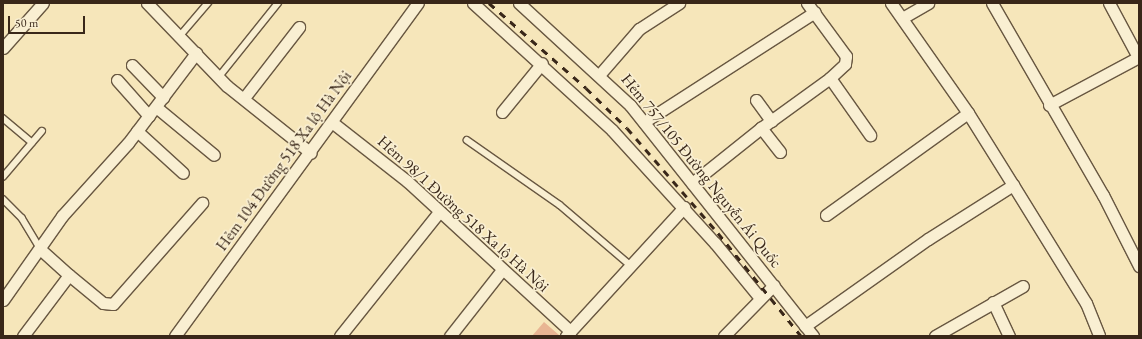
<!DOCTYPE html>
<html>
<head>
<meta charset="utf-8">
<style>
	body { margin:0 }
	#map { position:relative; width:1142px; height:339px; overflow:hidden; background:#f6e6ba; font-family:"EB Garamond",serif }
	div>[style] { position:absolute }
	.building>* { inset:0; background:#e8b593 }
	.roads { filter:drop-shadow(1px 0 #685741) drop-shadow(-1px 0 #685741) drop-shadow(0 1px #685741) drop-shadow(0 -1px #685741) }
	.service>* { height:5.5px; margin:-2.75px; padding:0 2.75px; transform-origin:2.75px; border-radius:2.75px; background:#f9efd2 }
	.minor>* { height:11px; margin:-5.5px; padding:0 5.5px; transform-origin:5.5px; border-radius:5.5px; background:#f9efd2 }
	.rail>* { height:3px; margin-top:-1.5px; transform-origin:0; background:repeating-linear-gradient(90deg,#392719 0 7px,transparent 0 14px) }
	span { translate:-50% -50%; white-space:nowrap; text-align:center; line-height:1.15; -webkit-text-stroke:3.5px #f9efd2; paint-order:stroke }
	.street-label { font-size:16px; color:#392719 }
	.frame { position:absolute; inset:0; border:4px solid #392719; pointer-events:none }
	.scale { position:absolute; left:8px; top:16px; width:77px; height:18px; box-sizing:border-box; border:2px solid #392719; border-top:0; padding-left:5px; font-size:12px; line-height:14px; white-space:nowrap; color:#392719; -webkit-text-stroke:3px #f9efd2; paint-order:stroke }
</style>
</head>
<body>
<div id="map">
	<div class="building">
		<i style="clip-path:polygon(544px 322px,559px 335px,559px 336px,532px 336px)"></i>
	</div>
	<div class="roads">
		<div class="service">
			<i style="left:179px;top:37px;width:45px;rotate:-49.5deg"></i>
			<i style="left:218px;top:78px;width:96px;rotate:-51.3deg"></i>
			<i style="left:3px;top:118px;width:38px;rotate:40deg"></i>
			<i style="left:467px;top:140px;width:113px;rotate:35deg"></i>
			<i style="left:560px;top:205px;width:91px;rotate:40.5deg"></i>
			<i style="left:3px;top:177px;width:60px;rotate:-49.7deg"></i>
			<i style="left:3px;top:199px;width:27px;rotate:45deg"></i>
			<i style="left:22px;top:218px;width:35px;rotate:59deg"></i>
		</div>
		<div class="minor">
			<i style="left:147px;top:3px;width:115px;rotate:46.1deg"></i>
			<i style="left:227px;top:86px;width:107px;rotate:38.6deg"></i>
			<i style="left:473px;top:3px;width:188px;rotate:42.4deg"></i>
			<i style="left:612px;top:130px;width:153px;rotate:47.7deg"></i>
			<i style="left:715px;top:243px;width:71px;rotate:50.7deg"></i>
			<i style="left:519px;top:3px;width:151px;rotate:42.6deg"></i>
			<i style="left:630px;top:105px;width:295px;rotate:51.6deg"></i>
			<i style="left:807px;top:3px;width:66px;rotate:53.7deg"></i>
			<i style="left:846px;top:56px;width:8px;rotate:97deg"></i>
			<i style="left:845px;top:64px;width:21px;rotate:137deg"></i>
			<i style="left:830px;top:78px;width:70px;rotate:54.9deg"></i>
			<i style="left:891px;top:3px;width:134px;rotate:55deg"></i>
			<i style="left:968px;top:113px;width:85px;rotate:58deg"></i>
			<i style="left:1013px;top:185px;width:139px;rotate:58.3deg"></i>
			<i style="left:1086px;top:303px;width:35px;rotate:68deg"></i>
			<i style="left:992px;top:3px;width:222px;rotate:60deg"></i>
			<i style="left:1103px;top:195px;width:80px;rotate:63.1deg"></i>
			<i style="left:1109px;top:3px;width:61px;rotate:61.8deg"></i>
			<i style="left:904px;top:17px;width:28px;rotate:-30deg"></i>
			<i style="left:3px;top:48px;width:60px;rotate:-48.4deg"></i>
			<i style="left:132px;top:65px;width:45px;rotate:45.9deg"></i>
			<i style="left:600px;top:74px;width:60px;rotate:-49.1deg"></i>
			<i style="left:639px;top:29px;width:48px;rotate:-33deg"></i>
			<i style="left:117px;top:80px;width:48px;rotate:48.4deg"></i>
			<i style="left:244px;top:98px;width:90px;rotate:-52.2deg"></i>
			<i style="left:756px;top:100px;width:26px;rotate:54deg"></i>
			<i style="left:1049px;top:105px;width:102px;rotate:-28.1deg"></i>
			<i style="left:156px;top:107px;width:75px;rotate:39.6deg"></i>
			<i style="left:502px;top:112px;width:63px;rotate:-50.8deg"></i>
			<i style="left:644px;top:122px;width:203px;rotate:-32.8deg"></i>
			<i style="left:333px;top:123px;width:94px;rotate:38.1deg"></i>
			<i style="left:407px;top:181px;width:222px;rotate:42.6deg"></i>
			<i style="left:137px;top:131px;width:62px;rotate:42.4deg"></i>
			<i style="left:780px;top:152px;width:31px;rotate:-128deg"></i>
			<i style="left:761px;top:128px;width:85px;rotate:-35.9deg"></i>
			<i style="left:692px;top:183px;width:88px;rotate:-38.6deg"></i>
			<i style="left:826px;top:215px;width:175px;rotate:-35.7deg"></i>
			<i style="left:40px;top:249px;width:39px;rotate:42deg"></i>
			<i style="left:3px;top:300px;width:103px;rotate:-54.9deg"></i>
			<i style="left:62px;top:216px;width:98px;rotate:-47.9deg"></i>
			<i style="left:128px;top:143px;width:113px;rotate:-52.9deg"></i>
			<i style="left:993px;top:302px;width:38px;rotate:65deg"></i>
			<i style="left:805px;top:326px;width:151px;rotate:-35.3deg"></i>
			<i style="left:928px;top:239px;width:101px;rotate:-32.4deg"></i>
			<i style="left:23px;top:336px;width:76px;rotate:-53deg"></i>
			<i style="left:69px;top:275px;width:44px;rotate:39.5deg"></i>
			<i style="left:103px;top:303px;width:10px;rotate:6deg"></i>
			<i style="left:113px;top:304px;width:135px;rotate:-48.6deg"></i>
			<i style="left:175px;top:336px;width:412px;rotate:-53.9deg"></i>
			<i style="left:340px;top:336px;width:159px;rotate:-51.4deg"></i>
			<i style="left:450px;top:336px;width:84px;rotate:-51.8deg"></i>
			<i style="left:566px;top:336px;width:175px;rotate:-47.5deg"></i>
			<i style="left:724px;top:336px;width:71px;rotate:-45.6deg"></i>
			<i style="left:935px;top:336px;width:101px;rotate:-29.6deg"></i>
		</div>
	</div>
	<div class="rail">
		<i style="left:489px;top:3px;width:129px;rotate:41.2deg"></i>
		<i style="left:586px;top:88px;width:57px;rotate:44.3deg"></i>
		<i style="left:627px;top:128px;width:139px;rotate:49.1deg"></i>
		<i style="left:718px;top:233px;width:132px;rotate:51.1deg"></i>
	</div>
	<div class="street-label">
		<span style="left:284px;top:161px;rotate:-54deg">Hẻm 104 Đường 518 Xa lộ Hà Nội</span>
		<span style="left:701px;top:171px;rotate:51deg">Hẻm 757/105 Đường Nguyễn Ái Quốc</span>
		<span style="left:463px;top:214px;rotate:42deg">Hẻm 98/1 Đường 518 Xa lộ Hà Nội</span>
	</div>
	<div class="frame"></div>
	<div class="scale">50 m</div>
</div>
</body>
</html>
